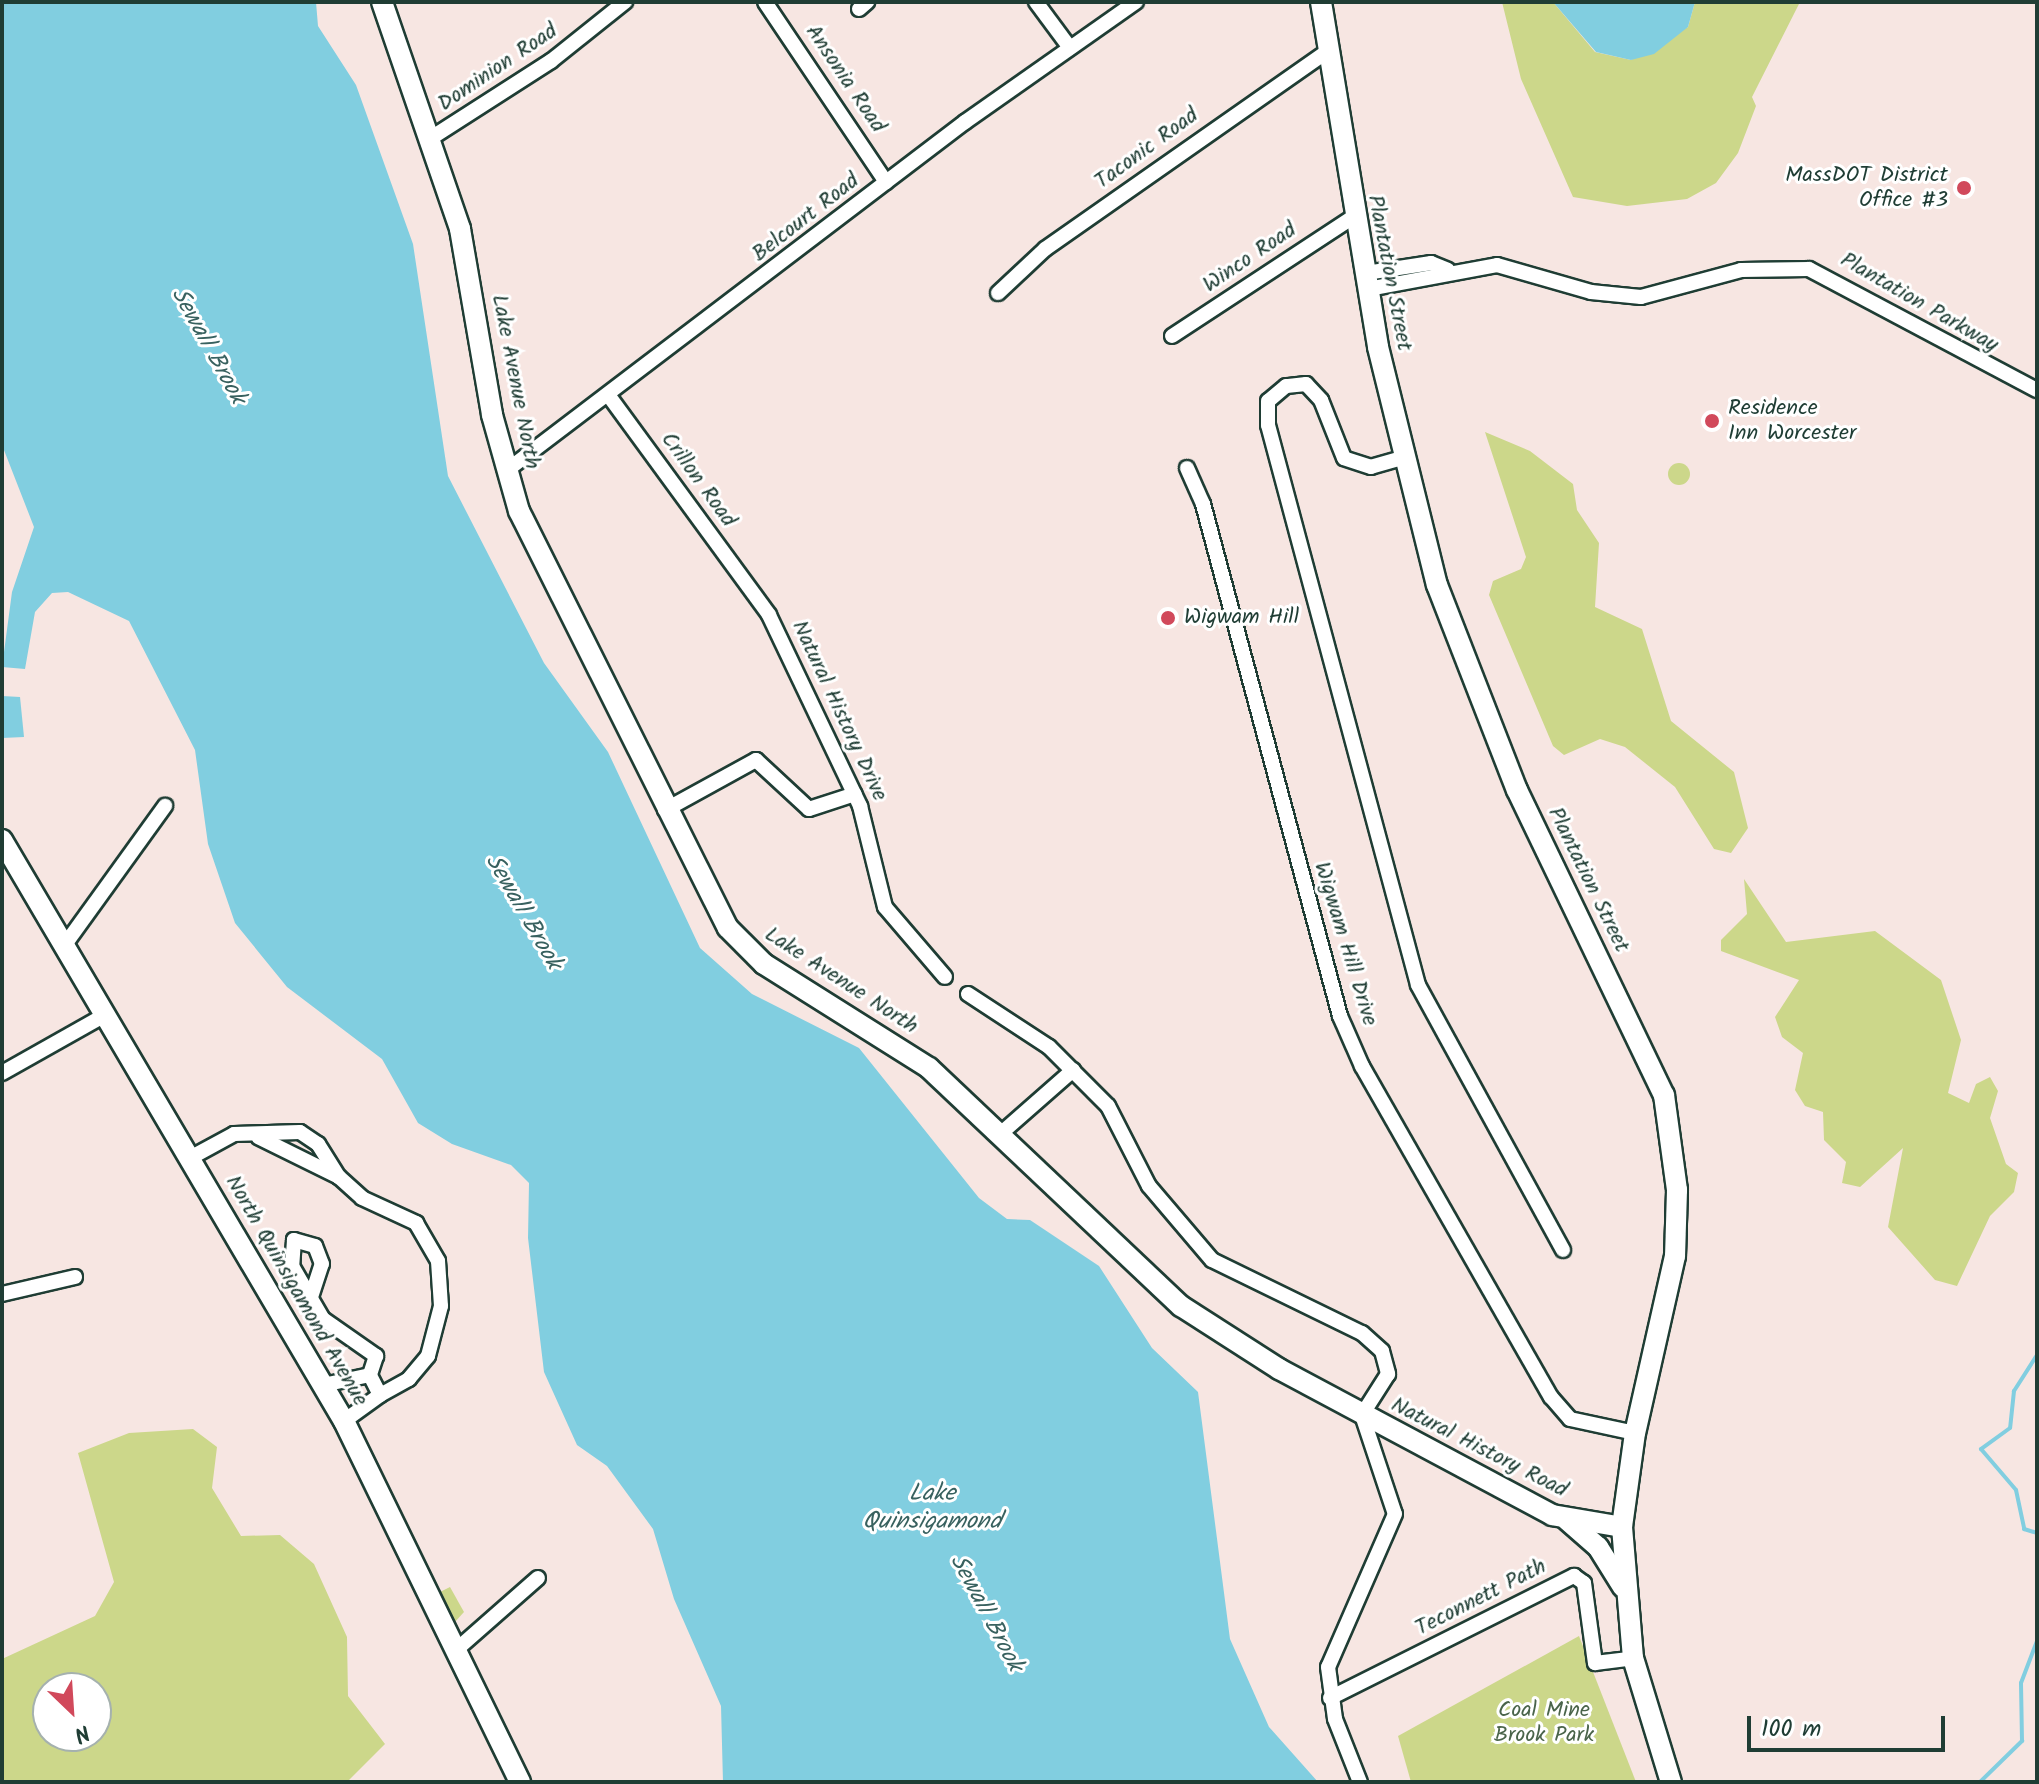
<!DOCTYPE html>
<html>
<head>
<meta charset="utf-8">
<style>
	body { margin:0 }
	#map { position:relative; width:2039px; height:1784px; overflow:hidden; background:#f7e6e2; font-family:Kalam,sans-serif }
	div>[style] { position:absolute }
	.green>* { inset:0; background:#ccd78a }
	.round { border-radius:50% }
	.water>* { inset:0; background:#81cee0 }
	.stream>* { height:4px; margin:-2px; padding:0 2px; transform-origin:2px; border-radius:2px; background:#81cee0 }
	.roads { filter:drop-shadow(2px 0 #1f3d34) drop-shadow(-2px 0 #1f3d34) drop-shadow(0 2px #1f3d34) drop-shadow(0 -2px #1f3d34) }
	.minor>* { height:14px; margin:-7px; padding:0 7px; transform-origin:7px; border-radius:7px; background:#fff }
	.secondary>* { height:20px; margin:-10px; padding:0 10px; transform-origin:10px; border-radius:10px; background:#fff }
	.dots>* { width:22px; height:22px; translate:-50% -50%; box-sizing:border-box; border:4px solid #fff; border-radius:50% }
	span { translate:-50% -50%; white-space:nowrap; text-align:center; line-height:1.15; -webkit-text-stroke:6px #fff; paint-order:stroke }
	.street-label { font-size:22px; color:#1f3d34 }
	.poi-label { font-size:22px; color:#1f3d34 }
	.right { translate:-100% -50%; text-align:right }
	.left { translate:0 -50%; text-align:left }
	.park-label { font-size:22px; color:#4a644a }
	.water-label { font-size:24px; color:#38615f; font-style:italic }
	.frame { position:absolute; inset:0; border:4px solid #1f3d34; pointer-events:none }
	.north { position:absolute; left:32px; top:1672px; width:80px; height:80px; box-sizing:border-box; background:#fff; border:2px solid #a5b1ae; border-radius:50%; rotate:155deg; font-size:22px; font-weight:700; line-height:32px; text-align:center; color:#1f3d34 }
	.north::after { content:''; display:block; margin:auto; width:28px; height:36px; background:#d1495b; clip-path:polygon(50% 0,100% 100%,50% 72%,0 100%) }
	.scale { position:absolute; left:1747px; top:1716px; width:198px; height:36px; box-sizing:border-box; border:4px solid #1f3d34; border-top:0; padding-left:10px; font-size:24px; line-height:28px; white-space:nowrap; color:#1f3d34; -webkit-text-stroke:6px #fff; paint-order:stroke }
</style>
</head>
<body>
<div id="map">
	<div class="green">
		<i style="clip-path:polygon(1502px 2px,1553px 2px,1595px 52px,1631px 60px,1688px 27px,1695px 2px,1800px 2px,1752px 97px,1756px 106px,1738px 153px,1716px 183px,1687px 199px,1627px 206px,1573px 197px,1521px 79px)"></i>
		<i style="clip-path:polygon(1485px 432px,1530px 451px,1573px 484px,1577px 510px,1599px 543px,1595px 607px,1642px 629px,1671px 721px,1734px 772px,1748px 828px,1731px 853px,1714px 849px,1675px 787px,1625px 747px,1600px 739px,1564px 755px,1553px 746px,1489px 595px,1493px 581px,1521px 569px,1526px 557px)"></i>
		<i class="round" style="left:1668px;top:463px;width:22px;height:22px"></i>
		<i style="clip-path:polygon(1744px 879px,1786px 942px,1875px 931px,1941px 980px,1961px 1040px,1948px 1093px,1969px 1103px,1976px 1084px,1990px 1077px,1998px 1091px,1990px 1118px,2006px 1164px,2018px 1173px,2014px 1192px,1990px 1216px,1957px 1286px,1935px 1280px,1888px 1227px,1903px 1148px,1860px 1187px,1842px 1183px,1846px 1162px,1824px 1140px,1823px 1112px,1805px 1106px,1795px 1090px,1803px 1053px,1782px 1037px,1775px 1017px,1799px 980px,1721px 951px,1721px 940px,1747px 914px)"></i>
		<i style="clip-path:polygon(evenodd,193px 1429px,217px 1447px,212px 1488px,241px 1536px,280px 1535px,314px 1564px,347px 1637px,348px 1696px,385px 1744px,347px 1782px,2px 1782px,2px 1659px,95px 1616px,114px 1582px,78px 1453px,129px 1433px,193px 1429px,96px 1688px,96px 1736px,48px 1736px,48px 1688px,96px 1688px)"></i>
		<i style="clip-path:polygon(450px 1587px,464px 1612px,454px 1623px,438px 1593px)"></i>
		<i style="clip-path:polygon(1579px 1636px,1636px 1782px,1411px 1782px,1398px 1736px)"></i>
	</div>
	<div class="water">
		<i style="clip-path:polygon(2px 2px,316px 2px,318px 26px,356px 85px,413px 244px,448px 476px,544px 663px,608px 752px,700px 948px,752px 994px,859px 1048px,979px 1198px,1007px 1219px,1030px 1220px,1099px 1266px,1152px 1348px,1198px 1392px,1230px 1639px,1269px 1727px,1318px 1782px,723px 1782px,721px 1706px,674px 1599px,653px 1529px,607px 1466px,577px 1445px,544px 1372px,528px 1238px,529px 1183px,511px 1165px,452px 1144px,418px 1123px,382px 1059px,287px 987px,235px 923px,208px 844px,195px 750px,129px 621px,68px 592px,52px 593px,35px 612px,25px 669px,2px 667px,12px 592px,34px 527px,2px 445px)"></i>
		<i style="clip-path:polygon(1553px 2px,1695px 2px,1688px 27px,1654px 54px,1631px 60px,1596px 52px)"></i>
		<i style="clip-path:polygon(2px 696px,20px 697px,24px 737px,2px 738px)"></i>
	</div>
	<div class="stream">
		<i style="left:2037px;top:1355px;width:43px;rotate:122.6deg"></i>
		<i style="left:2014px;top:1391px;width:37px;rotate:96deg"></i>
		<i style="left:2010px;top:1428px;width:36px;rotate:144deg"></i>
		<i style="left:1981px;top:1449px;width:54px;rotate:49.5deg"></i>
		<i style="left:2016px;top:1490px;width:40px;rotate:78deg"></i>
		<i style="left:2024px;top:1529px;width:14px;rotate:17deg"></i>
		<i style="left:1980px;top:1782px;width:59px;rotate:-44.3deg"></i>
		<i style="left:2022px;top:1741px;width:58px;rotate:-91deg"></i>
		<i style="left:2021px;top:1683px;width:45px;rotate:-69.1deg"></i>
	</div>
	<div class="roads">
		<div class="minor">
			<i style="left:765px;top:2px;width:217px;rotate:56.1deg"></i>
			<i style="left:1036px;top:2px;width:57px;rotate:53.5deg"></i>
			<i style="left:859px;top:9px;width:11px;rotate:-41deg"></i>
			<i style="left:431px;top:138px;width:143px;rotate:-32.7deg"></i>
			<i style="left:551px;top:61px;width:95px;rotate:-38.6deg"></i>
			<i style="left:1366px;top:273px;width:66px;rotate:-8.7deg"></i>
			<i style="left:1431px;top:263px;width:18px;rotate:22deg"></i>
			<i style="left:1368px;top:289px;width:131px;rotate:-10.5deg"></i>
			<i style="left:1497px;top:265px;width:98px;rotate:16deg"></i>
			<i style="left:1591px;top:292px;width:50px;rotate:5.7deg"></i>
			<i style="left:1641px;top:297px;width:104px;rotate:-15.1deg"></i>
			<i style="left:1741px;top:270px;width:68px;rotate:-0.8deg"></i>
			<i style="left:1809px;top:269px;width:258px;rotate:28deg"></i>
			<i style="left:998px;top:293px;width:64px;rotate:-43.1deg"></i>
			<i style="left:1045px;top:249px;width:347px;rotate:-35deg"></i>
			<i style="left:1172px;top:336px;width:217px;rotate:-33.3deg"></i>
			<i style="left:609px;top:396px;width:271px;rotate:53.8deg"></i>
			<i style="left:769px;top:615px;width:212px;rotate:64.5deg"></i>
			<i style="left:860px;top:806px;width:104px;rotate:76.1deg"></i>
			<i style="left:885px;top:907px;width:92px;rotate:49.4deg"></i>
			<i style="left:1402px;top:458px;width:32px;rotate:164deg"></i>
			<i style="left:1371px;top:467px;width:28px;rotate:-162deg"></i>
			<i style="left:1344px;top:458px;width:62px;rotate:-111.6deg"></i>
			<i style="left:1321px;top:400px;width:22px;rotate:-133deg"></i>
			<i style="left:1306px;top:384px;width:20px;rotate:174deg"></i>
			<i style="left:1286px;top:386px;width:23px;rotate:140deg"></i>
			<i style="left:1268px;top:401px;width:24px;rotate:90deg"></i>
			<i style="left:1268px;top:425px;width:580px;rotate:75deg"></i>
			<i style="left:1418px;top:985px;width:302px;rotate:61.3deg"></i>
			<i style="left:1187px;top:468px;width:39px;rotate:66deg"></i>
			<i style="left:1203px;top:504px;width:530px;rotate:75.02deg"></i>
			<i style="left:1340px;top:1016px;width:55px;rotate:66.3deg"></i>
			<i style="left:1362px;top:1066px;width:381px;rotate:60.3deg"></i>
			<i style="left:1551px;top:1397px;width:29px;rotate:49deg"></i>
			<i style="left:1570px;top:1419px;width:66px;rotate:12.2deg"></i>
			<i style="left:506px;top:471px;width:577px;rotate:-37.25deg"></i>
			<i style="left:965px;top:122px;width:209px;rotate:-35.1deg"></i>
			<i style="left:665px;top:810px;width:104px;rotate:-28.8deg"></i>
			<i style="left:756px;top:760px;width:72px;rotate:42.8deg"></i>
			<i style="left:809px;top:809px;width:48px;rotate:-18.1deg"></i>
			<i style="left:64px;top:946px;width:173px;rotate:-54.2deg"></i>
			<i style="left:968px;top:994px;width:97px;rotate:33.2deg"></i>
			<i style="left:1049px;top:1047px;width:83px;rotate:45deg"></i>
			<i style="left:1108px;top:1106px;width:90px;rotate:62.9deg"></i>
			<i style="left:1149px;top:1186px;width:97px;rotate:49.6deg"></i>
			<i style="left:1212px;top:1260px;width:167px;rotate:26deg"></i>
			<i style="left:1362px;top:1333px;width:27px;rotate:42deg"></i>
			<i style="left:1382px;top:1351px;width:24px;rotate:75deg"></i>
			<i style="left:1388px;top:1374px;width:49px;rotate:122.4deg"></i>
			<i style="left:1362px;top:1415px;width:104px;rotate:71.6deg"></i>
			<i style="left:1395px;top:1514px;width:167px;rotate:113.6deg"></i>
			<i style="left:1328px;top:1667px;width:52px;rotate:82.3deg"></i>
			<i style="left:1335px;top:1719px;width:68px;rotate:68.4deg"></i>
			<i style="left:2px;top:1073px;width:118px;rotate:-29.4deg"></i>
			<i style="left:998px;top:1136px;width:100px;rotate:-41.3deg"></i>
			<i style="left:190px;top:1158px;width:50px;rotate:-28.6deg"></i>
			<i style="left:234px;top:1134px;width:66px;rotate:-1.7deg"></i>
			<i style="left:300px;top:1132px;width:22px;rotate:34deg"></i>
			<i style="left:318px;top:1144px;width:39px;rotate:58deg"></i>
			<i style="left:339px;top:1177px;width:90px;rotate:-153.7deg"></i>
			<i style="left:339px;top:1177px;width:31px;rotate:42deg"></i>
			<i style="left:362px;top:1198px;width:60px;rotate:24.8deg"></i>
			<i style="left:416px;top:1223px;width:44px;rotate:59.9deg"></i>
			<i style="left:438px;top:1261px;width:45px;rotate:86.2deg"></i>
			<i style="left:441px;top:1306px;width:52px;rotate:104.6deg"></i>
			<i style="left:428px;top:1356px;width:30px;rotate:130deg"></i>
			<i style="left:409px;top:1379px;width:33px;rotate:151deg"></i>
			<i style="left:380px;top:1395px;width:22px;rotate:-117deg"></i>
			<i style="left:2px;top:1294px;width:75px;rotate:-13.1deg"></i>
			<i style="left:311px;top:1297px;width:35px;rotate:-72deg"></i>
			<i style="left:322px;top:1264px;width:19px;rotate:-111deg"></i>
			<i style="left:315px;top:1246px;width:22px;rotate:-164deg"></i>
			<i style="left:294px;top:1240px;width:26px;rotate:94deg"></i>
			<i style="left:292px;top:1266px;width:61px;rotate:59.7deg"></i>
			<i style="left:323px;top:1319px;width:65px;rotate:34.9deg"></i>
			<i style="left:376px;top:1356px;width:20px;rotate:108deg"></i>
			<i style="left:370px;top:1375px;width:48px;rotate:168deg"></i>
			<i style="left:344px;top:1421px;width:44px;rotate:-35.8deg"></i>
			<i style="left:456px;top:1650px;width:109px;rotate:-41.3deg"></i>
			<i style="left:1330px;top:1698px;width:273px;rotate:-26.6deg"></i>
			<i style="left:1574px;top:1576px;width:12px;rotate:35deg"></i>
			<i style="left:1584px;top:1583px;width:81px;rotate:82.2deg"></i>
			<i style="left:1595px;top:1663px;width:38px;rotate:-7deg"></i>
		</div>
		<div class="secondary">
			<i style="left:382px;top:2px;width:240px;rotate:71deg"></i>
			<i style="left:460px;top:229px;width:189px;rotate:80.2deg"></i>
			<i style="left:492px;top:415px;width:100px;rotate:74.3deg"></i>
			<i style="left:519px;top:511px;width:466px;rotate:63.4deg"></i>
			<i style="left:728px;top:928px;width:51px;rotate:45deg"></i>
			<i style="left:764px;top:964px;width:195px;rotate:32.2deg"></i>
			<i style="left:929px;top:1068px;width:347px;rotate:43.4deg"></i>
			<i style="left:1181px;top:1306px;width:117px;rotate:32.7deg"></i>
			<i style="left:1279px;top:1369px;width:310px;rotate:28.1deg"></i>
			<i style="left:1552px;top:1515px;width:71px;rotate:9.7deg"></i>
			<i style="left:1321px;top:2px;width:350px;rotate:80.6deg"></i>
			<i style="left:1378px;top:347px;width:245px;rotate:76.1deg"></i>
			<i style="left:1437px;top:585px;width:220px;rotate:68.7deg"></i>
			<i style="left:1517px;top:790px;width:339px;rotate:64.3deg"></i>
			<i style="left:1664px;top:1095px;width:96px;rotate:82.2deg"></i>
			<i style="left:1677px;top:1190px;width:66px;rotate:91.7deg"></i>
			<i style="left:1675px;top:1256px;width:181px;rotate:102.7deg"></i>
			<i style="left:1635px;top:1433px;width:95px;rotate:97.9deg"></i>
			<i style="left:1622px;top:1527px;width:131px;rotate:85.2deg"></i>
			<i style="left:1633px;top:1658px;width:130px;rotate:73deg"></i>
			<i style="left:2px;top:840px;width:674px;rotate:59.52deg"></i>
			<i style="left:344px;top:1421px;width:402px;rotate:64deg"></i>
			<i style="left:1567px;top:1520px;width:41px;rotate:41.1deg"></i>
			<i style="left:1598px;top:1547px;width:47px;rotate:58deg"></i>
		</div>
	</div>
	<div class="dots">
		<i style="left:1964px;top:188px;background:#d1495b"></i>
		<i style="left:1712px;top:421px;background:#d1495b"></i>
		<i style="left:1168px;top:618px;background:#d1495b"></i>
	</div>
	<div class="street-label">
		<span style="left:498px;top:68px;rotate:-34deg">Dominion Road</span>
		<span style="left:845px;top:79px;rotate:56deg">Ansonia Road</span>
		<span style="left:1147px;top:149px;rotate:-36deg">Taconic Road</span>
		<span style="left:806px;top:218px;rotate:-38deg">Belcourt Road</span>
		<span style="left:1250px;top:258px;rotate:-34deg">Winco Road</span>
		<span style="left:1389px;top:273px;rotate:79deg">Plantation Street</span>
		<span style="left:1919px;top:303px;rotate:30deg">Plantation Parkway</span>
		<span style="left:515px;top:382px;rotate:79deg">Lake Avenue North</span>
		<span style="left:698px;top:480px;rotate:54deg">Crillon Road</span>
		<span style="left:839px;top:711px;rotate:65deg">Natural History Drive</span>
		<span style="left:1588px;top:880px;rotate:64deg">Plantation Street</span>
		<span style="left:1345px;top:944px;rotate:73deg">Wigwam Hill Drive</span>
		<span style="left:841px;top:981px;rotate:33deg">Lake Avenue North</span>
		<span style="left:296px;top:1291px;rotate:60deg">North Quinsigamond Avenue</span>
		<span style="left:1479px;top:1448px;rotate:27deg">Natural History Road</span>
		<span style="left:1481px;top:1598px;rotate:-27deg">Teconnett Path</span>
	</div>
	<div class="poi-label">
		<span class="right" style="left:1948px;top:188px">MassDOT District<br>Office #3</span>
		<span class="left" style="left:1728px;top:421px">Residence<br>Inn Worcester</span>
		<span class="left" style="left:1184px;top:618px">Wigwam Hill</span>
	</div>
	<div class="park-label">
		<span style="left:1544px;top:1723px">Coal Mine<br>Brook Park</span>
	</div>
	<div class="water-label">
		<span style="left:208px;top:346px;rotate:61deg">Sewall Brook</span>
		<span style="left:523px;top:912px;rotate:60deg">Sewall Brook</span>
		<span style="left:932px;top:1508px">Lake<br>Quinsigamond</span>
		<span style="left:986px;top:1613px;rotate:62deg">Sewall Brook</span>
	</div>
	<div class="frame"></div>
	<div class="north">N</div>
	<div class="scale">100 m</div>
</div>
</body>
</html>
